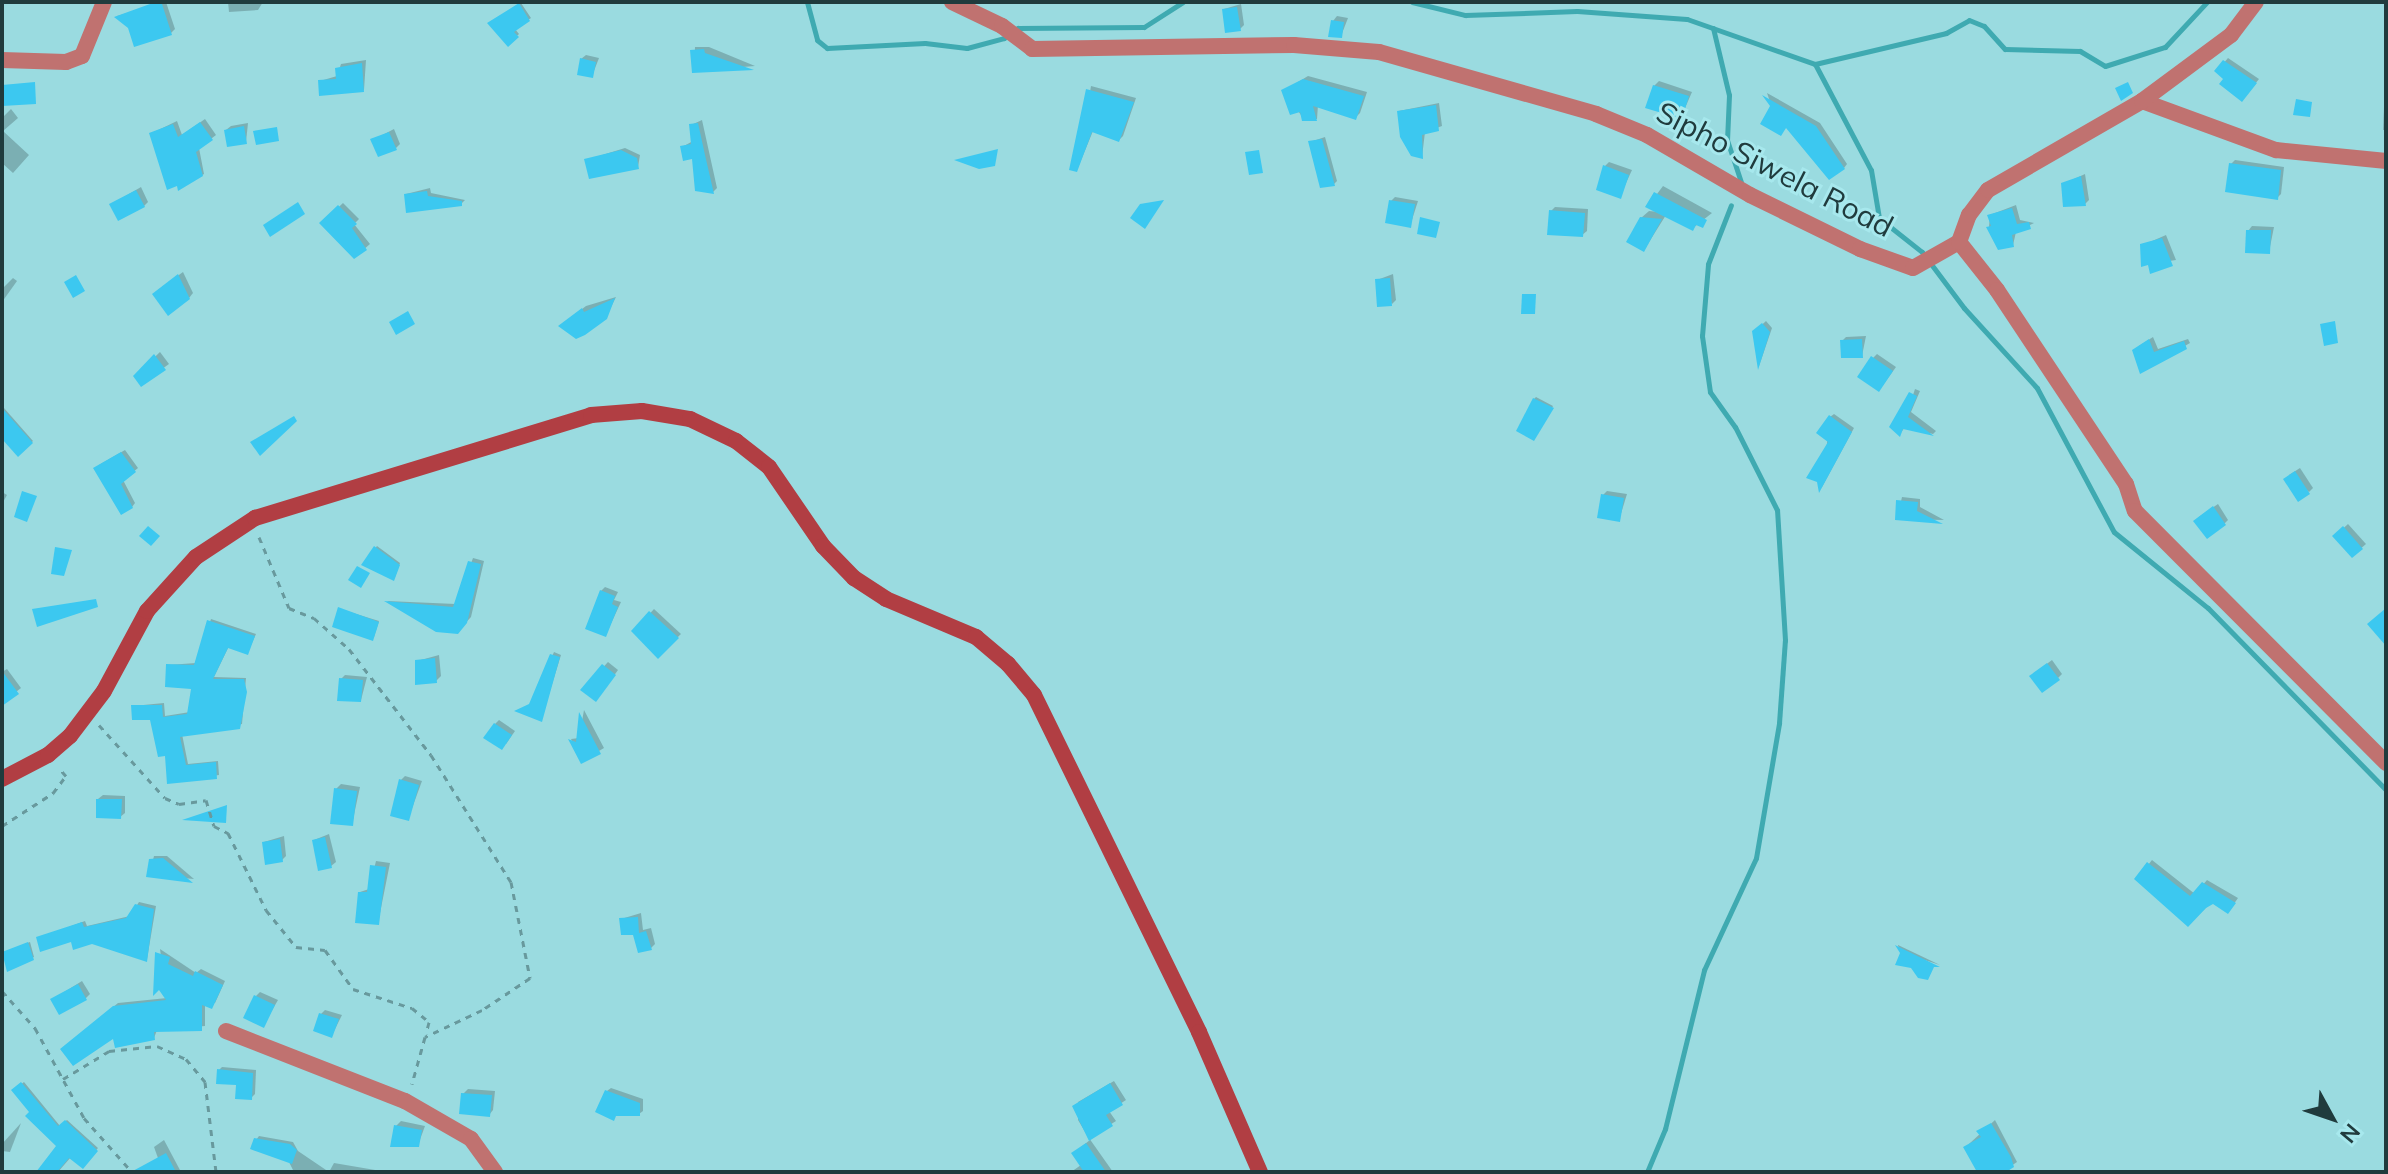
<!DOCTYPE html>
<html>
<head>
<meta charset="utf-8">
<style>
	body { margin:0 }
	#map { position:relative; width:2388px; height:1174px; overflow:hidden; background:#9adbe0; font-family:Mulish,sans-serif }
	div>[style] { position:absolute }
	.shadow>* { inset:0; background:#0003 }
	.stream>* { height:5px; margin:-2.5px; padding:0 2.5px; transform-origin:2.5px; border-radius:2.5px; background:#3faab1 }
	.building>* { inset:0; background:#3cc8f0 }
	.path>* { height:3px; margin-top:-1.5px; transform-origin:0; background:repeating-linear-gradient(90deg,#68999d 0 6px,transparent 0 12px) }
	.street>* { height:16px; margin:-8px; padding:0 8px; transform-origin:8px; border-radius:8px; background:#c07270 }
	.secondary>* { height:16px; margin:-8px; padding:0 8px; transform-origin:8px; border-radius:8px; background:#b13e43 }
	span { translate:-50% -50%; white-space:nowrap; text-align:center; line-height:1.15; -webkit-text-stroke:6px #a7e8ed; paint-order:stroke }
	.street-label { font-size:30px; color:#203b3d }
	.frame { position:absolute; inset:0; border:4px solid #203b3d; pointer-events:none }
	.north { position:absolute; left:2292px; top:1078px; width:80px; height:80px; -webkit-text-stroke:6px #a7e8ed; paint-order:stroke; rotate:130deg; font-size:22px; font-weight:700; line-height:32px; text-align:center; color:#203b3d }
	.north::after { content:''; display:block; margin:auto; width:28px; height:36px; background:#203b3d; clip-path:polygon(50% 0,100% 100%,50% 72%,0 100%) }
</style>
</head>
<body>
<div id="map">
	<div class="shadow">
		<i style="clip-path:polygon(166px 2px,175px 29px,171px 33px,130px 26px,117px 16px)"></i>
		<i style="clip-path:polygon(228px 2px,263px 2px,258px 10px,229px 12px)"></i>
		<i style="clip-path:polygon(521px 3px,531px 18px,515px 29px,519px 34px,508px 44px,490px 23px)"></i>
		<i style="clip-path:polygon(1241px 4px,1244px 25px,1240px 29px,1224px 9px)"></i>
		<i style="clip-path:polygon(1337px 16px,1348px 18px,1341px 36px,1333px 21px)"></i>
		<i style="clip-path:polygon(695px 47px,709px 47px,755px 66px,694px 71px)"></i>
		<i style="clip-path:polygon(586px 55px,599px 58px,592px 76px,581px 59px)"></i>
		<i style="clip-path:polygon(2228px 58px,2259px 79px,2246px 95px,2217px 71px)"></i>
		<i style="clip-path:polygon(366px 60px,364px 90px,320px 81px,337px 76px,341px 64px)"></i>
		<i style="clip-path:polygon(1308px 76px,1367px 92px,1360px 113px,1356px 117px,1318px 105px,1317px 119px,1304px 119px,1283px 91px)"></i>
		<i style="clip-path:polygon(1659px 81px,1692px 92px,1681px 117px,1654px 86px)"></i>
		<i style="clip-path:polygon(1091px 86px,1136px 98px,1123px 136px,1119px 140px,1093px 131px,1077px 170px)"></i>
		<i style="clip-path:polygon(1767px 93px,1820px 123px,1847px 164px,1844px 168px,1787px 126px,1781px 134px)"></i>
		<i style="clip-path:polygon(1439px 103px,1442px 126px,1425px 132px,1422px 157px,1399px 111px)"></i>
		<i style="clip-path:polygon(2386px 105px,2386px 130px,2383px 130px,2384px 107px)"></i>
		<i style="clip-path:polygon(11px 109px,18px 118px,3px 131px,29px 155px,13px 173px,2px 163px,2px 118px)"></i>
		<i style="clip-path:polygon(205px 119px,216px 135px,199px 148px,204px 174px,179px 188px,152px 133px,177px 121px,182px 135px)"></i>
		<i style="clip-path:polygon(702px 120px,717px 188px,713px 192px,694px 157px,682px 147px,693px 141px,691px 125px)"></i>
		<i style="clip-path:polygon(248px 123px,246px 142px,226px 130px,231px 126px)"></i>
		<i style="clip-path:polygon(394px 129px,400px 144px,396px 148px,373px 140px)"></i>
		<i style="clip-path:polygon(1325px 137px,1337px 181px,1334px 184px,1310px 142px)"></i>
		<i style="clip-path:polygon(625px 148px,640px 155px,638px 167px,586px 160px)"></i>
		<i style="clip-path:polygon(2235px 160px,2284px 167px,2281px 194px,2277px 198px,2231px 164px)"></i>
		<i style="clip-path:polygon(1609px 162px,1632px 170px,1620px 196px,1605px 166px)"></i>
		<i style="clip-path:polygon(2085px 174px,2089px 200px,2085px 204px,2063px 184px)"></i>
		<i style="clip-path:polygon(1663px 186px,1712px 213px,1693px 228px,1666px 215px,1644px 250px,1641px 218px,1649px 211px,1659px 212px,1648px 206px)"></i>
		<i style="clip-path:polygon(141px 187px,148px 202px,144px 206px,112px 204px)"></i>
		<i style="clip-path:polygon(430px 188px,431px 193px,465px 200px,461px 204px,406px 194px)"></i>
		<i style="clip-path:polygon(1395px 197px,1418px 201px,1410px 226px,1391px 201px)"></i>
		<i style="clip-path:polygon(343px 203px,359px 219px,354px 224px,370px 244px,355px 257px,322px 223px)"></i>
		<i style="clip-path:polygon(2016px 205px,2020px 220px,2034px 223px,2016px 232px,2013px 245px,1989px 227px,1990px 215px)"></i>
		<i style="clip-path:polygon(1555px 207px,1588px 209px,1587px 231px,1582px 235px,1551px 211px)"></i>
		<i style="clip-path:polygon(2252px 226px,2274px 227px,2269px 252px,2248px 231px)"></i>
		<i style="clip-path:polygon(2166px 235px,2176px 260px,2143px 265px,2143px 245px)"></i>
		<i style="clip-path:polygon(183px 272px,193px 293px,189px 298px,158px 290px)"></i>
		<i style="clip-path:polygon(1393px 274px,1396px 300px,1392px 304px,1377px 280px)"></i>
		<i style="clip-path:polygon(13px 278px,17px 281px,2px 302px,2px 289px)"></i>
		<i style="clip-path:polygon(616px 297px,606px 317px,564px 323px,586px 306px)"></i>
		<i style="clip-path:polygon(1766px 321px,1772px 328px,1759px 366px,1754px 332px)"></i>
		<i style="clip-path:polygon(1866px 336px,1862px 356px,1842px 341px,1846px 337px)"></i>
		<i style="clip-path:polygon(2153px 337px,2158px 349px,2188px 339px,2190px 343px,2141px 371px,2139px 346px)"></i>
		<i style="clip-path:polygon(160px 352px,169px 364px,141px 384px,135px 376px)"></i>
		<i style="clip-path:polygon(1877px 354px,1896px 367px,1883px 385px,1873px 358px)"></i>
		<i style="clip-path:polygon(1915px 389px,1920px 391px,1911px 412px,1936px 431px,1933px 434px,1905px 427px,1900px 434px)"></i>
		<i style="clip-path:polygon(1536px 397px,1553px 406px,1535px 437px,1534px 399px)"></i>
		<i style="clip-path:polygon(4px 408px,33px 441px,18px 454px,2px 436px)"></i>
		<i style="clip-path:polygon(1834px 414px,1854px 428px,1822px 487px,1830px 417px)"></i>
		<i style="clip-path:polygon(125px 450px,138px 468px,123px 480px,135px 503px,132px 507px,99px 465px)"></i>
		<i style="clip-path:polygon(2300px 468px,2313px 488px,2309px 492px,2289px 475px)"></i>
		<i style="clip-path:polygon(1607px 491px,1627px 494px,1619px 520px,1603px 495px)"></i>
		<i style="clip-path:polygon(2px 492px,7px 495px,2px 504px)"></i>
		<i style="clip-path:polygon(1902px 497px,1920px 499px,1920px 507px,1944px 520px,1897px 519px)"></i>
		<i style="clip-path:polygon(2218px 504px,2228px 520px,2224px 524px,2199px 517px)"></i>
		<i style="clip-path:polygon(2348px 524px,2366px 544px,2352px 556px,2335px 536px)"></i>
		<i style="clip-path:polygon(377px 546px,400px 563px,395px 577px,364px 564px)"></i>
		<i style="clip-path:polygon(473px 558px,484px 561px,471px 617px,457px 632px,437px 630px,387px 601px,456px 604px)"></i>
		<i style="clip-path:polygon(605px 587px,618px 592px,614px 600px,621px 602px,606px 634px,601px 591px)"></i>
		<i style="clip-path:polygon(340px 609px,379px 621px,374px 637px)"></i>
		<i style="clip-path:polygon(654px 609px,681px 634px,658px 656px,634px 631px)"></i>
		<i style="clip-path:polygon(211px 619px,256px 634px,248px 652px,229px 646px,214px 677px,246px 678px,242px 724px,182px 734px,188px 764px,218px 761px,219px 775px,169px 782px,167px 753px,152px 718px,133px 706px,164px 703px,165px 716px,190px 712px,193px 687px,168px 665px,196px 663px)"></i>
		<i style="clip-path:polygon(554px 652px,561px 655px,541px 720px,532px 703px)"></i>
		<i style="clip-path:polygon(439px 655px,441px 676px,436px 681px,417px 661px)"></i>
		<i style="clip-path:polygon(2052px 660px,2062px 674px,2058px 678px,2036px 672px)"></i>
		<i style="clip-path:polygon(608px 662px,618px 670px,600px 695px,583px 689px)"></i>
		<i style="clip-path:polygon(7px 669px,21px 688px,2px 703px,2px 672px)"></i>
		<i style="clip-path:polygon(345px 675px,367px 677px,361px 700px,341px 679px)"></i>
		<i style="clip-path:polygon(584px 710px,604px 748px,582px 761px,571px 739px,579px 738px)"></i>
		<i style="clip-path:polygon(499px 720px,515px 731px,506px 744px,495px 724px)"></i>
		<i style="clip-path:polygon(405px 776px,422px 781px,408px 819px,401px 780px)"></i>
		<i style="clip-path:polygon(341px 784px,360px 787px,352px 824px,336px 789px)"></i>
		<i style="clip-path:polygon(103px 795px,125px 796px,125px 813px,120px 817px,98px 799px)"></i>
		<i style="clip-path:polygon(329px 834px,336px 862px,331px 866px,314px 840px)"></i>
		<i style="clip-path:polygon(284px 836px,286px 856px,282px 860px,264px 842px)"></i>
		<i style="clip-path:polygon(154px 856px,167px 856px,194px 879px,149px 875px)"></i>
		<i style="clip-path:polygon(2152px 860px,2195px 894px,2207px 880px,2238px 898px,2231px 908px,2213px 901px,2188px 925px,2137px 879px)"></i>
		<i style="clip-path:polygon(376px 861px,390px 863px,378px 923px,360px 892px,369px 889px)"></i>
		<i style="clip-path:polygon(139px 902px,156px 906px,147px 959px,92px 942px,39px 938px,85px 921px,87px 926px,130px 916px)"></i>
		<i style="clip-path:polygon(641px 913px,643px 930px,651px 928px,655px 944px,651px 948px,621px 919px)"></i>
		<i style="clip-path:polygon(30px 942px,34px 957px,8px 969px,2px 953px)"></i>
		<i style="clip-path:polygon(1898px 946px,1898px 945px,1940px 965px,1903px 953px)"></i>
		<i style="clip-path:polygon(160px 949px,196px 973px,201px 969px,225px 981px,215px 1003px,205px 1004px,205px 1026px,157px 1030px,154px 1038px,114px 1036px,66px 1046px,118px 1003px,167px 998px)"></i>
		<i style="clip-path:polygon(82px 981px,90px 994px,86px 998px,53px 999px)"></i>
		<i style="clip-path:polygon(260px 992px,278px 1000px,263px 1026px,256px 996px)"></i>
		<i style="clip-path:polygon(325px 1010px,342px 1015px,332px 1035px,321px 1014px)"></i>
		<i style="clip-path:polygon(222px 1067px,256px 1070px,255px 1094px,251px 1098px,219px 1070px)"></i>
		<i style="clip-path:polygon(1114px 1081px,1126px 1100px,1109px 1111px,1116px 1121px,1089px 1138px,1113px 1172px,1071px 1172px,1081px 1165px,1077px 1150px,1090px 1140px,1078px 1120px,1078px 1102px)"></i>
		<i style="clip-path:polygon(24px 1082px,60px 1126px,67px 1120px,98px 1148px,82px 1166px,71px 1157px,58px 1172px,41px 1172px,59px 1146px,14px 1090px)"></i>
		<i style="clip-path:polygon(611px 1088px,643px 1099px,643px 1111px,639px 1114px,607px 1091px)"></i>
		<i style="clip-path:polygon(468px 1089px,495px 1091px,493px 1110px,489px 1115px,463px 1094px)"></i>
		<i style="clip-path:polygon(1995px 1120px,2017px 1162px,2002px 1172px,1979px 1172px,1969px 1144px)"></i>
		<i style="clip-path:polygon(401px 1121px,425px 1126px,418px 1145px,396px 1126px)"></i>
		<i style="clip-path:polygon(21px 1123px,10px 1152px,2px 1151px,2px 1144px)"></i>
		<i style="clip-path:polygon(259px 1136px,293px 1142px,298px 1151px,329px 1172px,294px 1172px,288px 1160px,256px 1140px)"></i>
		<i style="clip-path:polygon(164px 1140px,181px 1172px,163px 1172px,154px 1147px)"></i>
		<i style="clip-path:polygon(334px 1163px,381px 1171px,381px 1172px,329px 1172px)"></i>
	</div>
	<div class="stream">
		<i style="left:807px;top:2px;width:39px;rotate:75deg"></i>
		<i style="left:817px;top:40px;width:13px;rotate:39deg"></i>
		<i style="left:827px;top:48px;width:98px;rotate:-2.9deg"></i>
		<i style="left:925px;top:43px;width:42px;rotate:6.8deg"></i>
		<i style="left:967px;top:48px;width:38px;rotate:-15deg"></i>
		<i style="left:1004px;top:38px;width:17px;rotate:-36deg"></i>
		<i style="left:1018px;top:28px;width:126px;rotate:-0.5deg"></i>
		<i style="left:1144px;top:27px;width:46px;rotate:-32.7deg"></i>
		<i style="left:1412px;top:2px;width:55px;rotate:13.8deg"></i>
		<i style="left:1465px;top:15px;width:112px;rotate:-2deg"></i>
		<i style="left:1577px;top:11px;width:110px;rotate:4.2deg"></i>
		<i style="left:1687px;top:19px;width:136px;rotate:19.4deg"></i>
		<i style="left:1815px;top:64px;width:135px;rotate:-13.3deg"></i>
		<i style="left:1946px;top:33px;width:26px;rotate:-29deg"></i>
		<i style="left:1969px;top:20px;width:16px;rotate:22deg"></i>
		<i style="left:1984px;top:26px;width:31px;rotate:48deg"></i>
		<i style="left:2005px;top:49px;width:75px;rotate:1.5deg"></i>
		<i style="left:2080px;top:51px;width:29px;rotate:31deg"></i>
		<i style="left:2105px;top:66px;width:63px;rotate:-17.6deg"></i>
		<i style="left:2165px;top:47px;width:62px;rotate:-47deg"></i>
		<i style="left:1713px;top:28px;width:69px;rotate:76.6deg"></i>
		<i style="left:1729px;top:95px;width:45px;rotate:92.5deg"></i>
		<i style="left:1727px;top:140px;width:44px;rotate:71.6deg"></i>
		<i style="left:1815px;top:64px;width:120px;rotate:62.2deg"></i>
		<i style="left:1871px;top:170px;width:49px;rotate:80.5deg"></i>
		<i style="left:1879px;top:218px;width:55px;rotate:38.3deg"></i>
		<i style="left:1922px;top:252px;width:70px;rotate:53.1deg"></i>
		<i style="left:1964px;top:308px;width:108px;rotate:47.6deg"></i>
		<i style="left:2037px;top:388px;width:163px;rotate:61.9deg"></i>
		<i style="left:2114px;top:532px;width:121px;rotate:39deg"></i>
		<i style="left:2208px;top:608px;width:255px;rotate:45.6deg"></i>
		<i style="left:1647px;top:1172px;width:47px;rotate:-67.3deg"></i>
		<i style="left:1665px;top:1129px;width:164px;rotate:-76.2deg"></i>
		<i style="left:1704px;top:970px;width:123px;rotate:-65.1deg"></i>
		<i style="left:1756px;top:858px;width:137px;rotate:-80.3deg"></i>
		<i style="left:1779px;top:723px;width:83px;rotate:-85.9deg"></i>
		<i style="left:1785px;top:640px;width:130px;rotate:-93.5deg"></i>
		<i style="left:1777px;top:510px;width:93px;rotate:-116.8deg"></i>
		<i style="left:1735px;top:427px;width:43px;rotate:-125.5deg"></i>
		<i style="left:1710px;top:392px;width:57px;rotate:-98.1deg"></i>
		<i style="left:1702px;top:336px;width:72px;rotate:-85.2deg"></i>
		<i style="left:1708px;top:264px;width:63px;rotate:-68.7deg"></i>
	</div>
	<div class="building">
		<i style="clip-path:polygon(519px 3px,530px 21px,514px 32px,519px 37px,508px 47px,487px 23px)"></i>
		<i style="clip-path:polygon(150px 4px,162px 4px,172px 35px,134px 47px,128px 28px,114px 17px)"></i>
		<i style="clip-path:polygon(1237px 7px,1241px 31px,1225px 33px,1222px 9px)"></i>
		<i style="clip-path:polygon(1331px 20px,1344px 22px,1342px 38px,1328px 37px)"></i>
		<i style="clip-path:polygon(704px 49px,705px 53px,754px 70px,692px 73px,690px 50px)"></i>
		<i style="clip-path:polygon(580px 58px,596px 62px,593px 78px,577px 75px)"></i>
		<i style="clip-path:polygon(2223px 60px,2257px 83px,2242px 102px,2219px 84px,2223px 79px,2214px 71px)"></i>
		<i style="clip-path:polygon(362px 63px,364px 92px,319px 96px,318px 80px,336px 79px,335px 68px)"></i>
		<i style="clip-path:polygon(1303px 79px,1364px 96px,1356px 120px,1313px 106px,1317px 121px,1302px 121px,1300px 112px,1290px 115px,1281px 90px)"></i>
		<i style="clip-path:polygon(35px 82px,36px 104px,2px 106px,2px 85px)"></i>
		<i style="clip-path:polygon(2128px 82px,2133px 93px,2121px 101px,2115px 88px)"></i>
		<i style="clip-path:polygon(1653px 85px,1689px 96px,1682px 119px,1645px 108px)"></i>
		<i style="clip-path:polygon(1086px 89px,1134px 102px,1119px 142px,1092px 132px,1077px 172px,1069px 170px)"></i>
		<i style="clip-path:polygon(1762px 95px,1816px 126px,1845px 169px,1829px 180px,1786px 128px,1781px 136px,1760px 124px,1770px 106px)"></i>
		<i style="clip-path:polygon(2296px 99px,2312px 102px,2310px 117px,2293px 115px)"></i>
		<i style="clip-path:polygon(1436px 105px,1439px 131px,1422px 135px,1423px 159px,1411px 156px,1400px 137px,1397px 111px)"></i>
		<i style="clip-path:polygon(200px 122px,213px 140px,196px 152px,203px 176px,178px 191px,177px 186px,167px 190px,149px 133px,173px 124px,178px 137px)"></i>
		<i style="clip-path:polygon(698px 123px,705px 155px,714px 194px,695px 191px,692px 159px,683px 161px,680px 146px,691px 144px,689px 124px)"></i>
		<i style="clip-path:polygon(244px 126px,247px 144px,227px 147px,224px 130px)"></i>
		<i style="clip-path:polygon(277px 127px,279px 141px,256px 145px,253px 131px)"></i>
		<i style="clip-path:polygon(389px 132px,397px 150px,378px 157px,370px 139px)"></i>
		<i style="clip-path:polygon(1322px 139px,1335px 186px,1320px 188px,1308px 141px)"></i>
		<i style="clip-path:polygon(998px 149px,995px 166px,979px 169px,954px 160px)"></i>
		<i style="clip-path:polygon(621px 150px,637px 158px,639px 169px,589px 179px,584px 159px)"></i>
		<i style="clip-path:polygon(1259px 150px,1263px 173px,1249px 175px,1245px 152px)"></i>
		<i style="clip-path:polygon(2229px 163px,2281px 170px,2278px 200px,2225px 192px)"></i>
		<i style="clip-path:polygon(1603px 165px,1629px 175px,1621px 199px,1596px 190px)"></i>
		<i style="clip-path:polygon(2081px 176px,2086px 206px,2063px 207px,2061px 183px)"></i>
		<i style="clip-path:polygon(136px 190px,145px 207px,118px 221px,109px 204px)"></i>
		<i style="clip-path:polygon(427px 191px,428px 196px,462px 201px,462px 206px,406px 213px,404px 194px)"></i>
		<i style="clip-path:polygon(1654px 192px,1707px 220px,1703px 228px,1696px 225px,1693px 231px,1645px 207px)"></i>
		<i style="clip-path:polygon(1164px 200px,1145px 229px,1130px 218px,1140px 204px)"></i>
		<i style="clip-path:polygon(1389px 200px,1415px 204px,1411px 228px,1385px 223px)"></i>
		<i style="clip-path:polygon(298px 202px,305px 214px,270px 237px,263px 225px)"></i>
		<i style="clip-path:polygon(338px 205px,357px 224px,352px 228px,367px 250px,354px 259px,319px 223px)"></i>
		<i style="clip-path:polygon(2012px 208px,2017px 224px,2029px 222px,2031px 229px,2012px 235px,2014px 247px,1998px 250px,1986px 227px,1991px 226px,1987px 215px)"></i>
		<i style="clip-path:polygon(1549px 210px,1585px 213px,1583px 237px,1547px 235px)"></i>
		<i style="clip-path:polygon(1420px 217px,1440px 222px,1436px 238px,1417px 234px)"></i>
		<i style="clip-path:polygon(1640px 217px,1662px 219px,1644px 252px,1626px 242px)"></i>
		<i style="clip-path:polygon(2246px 230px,2271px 230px,2270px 254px,2245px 253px)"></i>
		<i style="clip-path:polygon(2162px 238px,2173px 266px,2150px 274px,2148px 265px,2141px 267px,2140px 244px)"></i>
		<i style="clip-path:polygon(178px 274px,190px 299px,168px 316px,152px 294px)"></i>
		<i style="clip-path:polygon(76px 275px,85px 291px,73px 298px,64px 282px)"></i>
		<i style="clip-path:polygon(1390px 278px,1392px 306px,1377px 307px,1375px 279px)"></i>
		<i style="clip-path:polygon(1522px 294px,1536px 294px,1535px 314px,1521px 314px)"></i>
		<i style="clip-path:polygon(615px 298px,607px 319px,585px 335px,576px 339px,558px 326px,582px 308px,584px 312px)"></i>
		<i style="clip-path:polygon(408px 311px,415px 324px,396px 335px,389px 322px)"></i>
		<i style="clip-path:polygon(2335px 321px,2338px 343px,2324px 346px,2320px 324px)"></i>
		<i style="clip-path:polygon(1762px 323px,1770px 332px,1758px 370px,1752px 331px)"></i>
		<i style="clip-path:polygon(1862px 339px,1863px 358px,1841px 358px,1840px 340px)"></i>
		<i style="clip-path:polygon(2149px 339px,2154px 352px,2184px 341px,2187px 349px,2140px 374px,2132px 350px)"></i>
		<i style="clip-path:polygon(154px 354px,166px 370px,141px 387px,133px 376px)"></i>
		<i style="clip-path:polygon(1871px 356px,1893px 371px,1879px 392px,1857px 377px)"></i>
		<i style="clip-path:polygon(1909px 392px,1917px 396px,1908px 417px,1934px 436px,1903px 429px,1900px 437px,1889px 427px)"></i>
		<i style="clip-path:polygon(1533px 398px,1554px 408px,1534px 441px,1516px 431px)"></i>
		<i style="clip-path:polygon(2px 408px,33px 443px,18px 457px,2px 439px)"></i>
		<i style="clip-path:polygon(1829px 415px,1852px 432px,1819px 493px,1817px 482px,1806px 478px,1828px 442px,1816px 433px)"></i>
		<i style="clip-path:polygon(294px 416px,297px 421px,260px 456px,250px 442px)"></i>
		<i style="clip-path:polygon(121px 452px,136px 472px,121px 484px,133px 508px,121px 515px,93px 468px)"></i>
		<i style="clip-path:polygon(2295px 471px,2310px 494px,2298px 502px,2283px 479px)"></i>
		<i style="clip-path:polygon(22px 491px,37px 496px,27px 522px,14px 517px)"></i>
		<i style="clip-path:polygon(1601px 494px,1624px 498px,1620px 522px,1597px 518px)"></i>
		<i style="clip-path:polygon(1896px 500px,1918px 502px,1917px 511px,1943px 524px,1895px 520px)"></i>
		<i style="clip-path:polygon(2213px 506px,2226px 525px,2207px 539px,2193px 521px)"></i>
		<i style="clip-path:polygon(148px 526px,160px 536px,151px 546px,139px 536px)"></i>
		<i style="clip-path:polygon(2343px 526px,2363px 549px,2352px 558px,2332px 536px)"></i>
		<i style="clip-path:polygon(374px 546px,400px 565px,394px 581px,361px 565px)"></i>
		<i style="clip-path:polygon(55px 547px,72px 550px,64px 576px,51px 574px)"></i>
		<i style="clip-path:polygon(468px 561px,481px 564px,467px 623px,458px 634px,436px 632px,384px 601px,453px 607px)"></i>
		<i style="clip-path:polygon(357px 566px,370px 573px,361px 588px,348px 580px)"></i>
		<i style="clip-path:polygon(600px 590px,615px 596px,612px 604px,618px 607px,606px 637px,585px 629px)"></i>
		<i style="clip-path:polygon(96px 599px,98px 607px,37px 627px,32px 609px)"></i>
		<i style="clip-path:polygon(338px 607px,379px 622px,373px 641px,332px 627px)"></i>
		<i style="clip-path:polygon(2386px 608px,2386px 646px,2367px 624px)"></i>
		<i style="clip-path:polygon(649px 611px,679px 638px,658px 659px,631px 631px)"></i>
		<i style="clip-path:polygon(207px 620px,255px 636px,248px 655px,228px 648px,213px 679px,244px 679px,247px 692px,240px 729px,180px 737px,186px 765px,216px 762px,217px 779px,167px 784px,165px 756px,158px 757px,150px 720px,132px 720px,131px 705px,162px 705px,163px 717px,187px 714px,191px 689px,165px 687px,166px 664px,194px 665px)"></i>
		<i style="clip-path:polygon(550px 654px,560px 657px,542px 722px,514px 711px,529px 704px)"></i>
		<i style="clip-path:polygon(435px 658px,437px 683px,415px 685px,415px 660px)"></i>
		<i style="clip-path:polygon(2047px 663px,2060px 680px,2042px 693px,2029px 676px)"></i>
		<i style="clip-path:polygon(602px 664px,616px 675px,596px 702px,580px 690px)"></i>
		<i style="clip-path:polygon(2px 671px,19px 694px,2px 706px)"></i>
		<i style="clip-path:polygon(339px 678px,363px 680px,361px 702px,337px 701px)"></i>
		<i style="clip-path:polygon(579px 712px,601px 754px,581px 764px,568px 739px,576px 742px)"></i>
		<i style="clip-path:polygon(494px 723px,512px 735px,502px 750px,483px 738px)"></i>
		<i style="clip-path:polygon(399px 779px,419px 785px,409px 821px,390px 816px)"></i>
		<i style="clip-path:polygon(334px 788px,357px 791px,353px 826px,330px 824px)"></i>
		<i style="clip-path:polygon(96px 799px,122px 799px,121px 819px,96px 818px)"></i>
		<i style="clip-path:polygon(227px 805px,226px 823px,182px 820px)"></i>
		<i style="clip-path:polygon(325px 837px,332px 868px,318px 871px,312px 840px)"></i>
		<i style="clip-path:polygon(280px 839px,283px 862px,265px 865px,262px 842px)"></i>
		<i style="clip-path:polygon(163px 858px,193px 883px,146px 877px,149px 859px)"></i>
		<i style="clip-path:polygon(2147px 862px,2190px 896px,2202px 882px,2236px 903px,2228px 914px,2213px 904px,2206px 908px,2188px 927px,2134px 879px)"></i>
		<i style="clip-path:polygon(370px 865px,386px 867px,379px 925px,355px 923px,358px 892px,367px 892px)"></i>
		<i style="clip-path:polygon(135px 904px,154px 909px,147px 962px,92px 944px,73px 950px,71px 942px,40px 952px,36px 937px,82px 922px,84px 927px,126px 918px)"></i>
		<i style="clip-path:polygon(638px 917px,639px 933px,646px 931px,652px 950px,638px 953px,633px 935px,621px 935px,619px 918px)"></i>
		<i style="clip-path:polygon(28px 942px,34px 960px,7px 972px,2px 952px)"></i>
		<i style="clip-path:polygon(1895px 945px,1905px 950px,1940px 967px,1934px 967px,1928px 980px,1918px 978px,1911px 968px,1895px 965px,1900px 953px)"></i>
		<i style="clip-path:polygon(155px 952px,170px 957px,168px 964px,193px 976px,195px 971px,223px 985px,212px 1009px,202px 1005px,202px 1031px,154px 1032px,155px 1040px,115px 1048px,113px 1039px,73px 1066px,60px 1049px,113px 1006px,166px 1000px,159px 990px,153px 996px)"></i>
		<i style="clip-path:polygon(78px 984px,87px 1000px,59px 1015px,50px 999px)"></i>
		<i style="clip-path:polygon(254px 995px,275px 1005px,264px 1028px,243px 1018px)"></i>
		<i style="clip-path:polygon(319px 1013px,339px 1019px,332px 1038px,313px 1031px)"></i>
		<i style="clip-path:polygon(217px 1069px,253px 1073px,252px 1100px,235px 1099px,236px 1085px,216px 1084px)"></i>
		<i style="clip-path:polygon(21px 1082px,58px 1126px,65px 1120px,98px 1151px,83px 1169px,69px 1158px,57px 1172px,36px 1172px,56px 1146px,25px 1116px,29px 1112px,11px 1090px)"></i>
		<i style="clip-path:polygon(1110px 1083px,1123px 1105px,1106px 1115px,1113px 1126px,1089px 1141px,1072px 1106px)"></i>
		<i style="clip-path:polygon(605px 1090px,640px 1103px,640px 1116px,616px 1116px,614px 1121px,595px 1112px)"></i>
		<i style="clip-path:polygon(461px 1093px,492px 1095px,490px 1117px,459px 1114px)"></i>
		<i style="clip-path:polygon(1991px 1123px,2011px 1157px,2014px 1167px,2006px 1172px,1977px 1172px,1963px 1147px,1981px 1137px,1976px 1131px)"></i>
		<i style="clip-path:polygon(394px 1125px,422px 1130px,419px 1147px,390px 1147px)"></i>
		<i style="clip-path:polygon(254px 1138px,290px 1144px,297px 1150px,292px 1164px,250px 1149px)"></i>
		<i style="clip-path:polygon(1086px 1143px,1106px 1172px,1084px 1172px,1071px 1153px)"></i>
		<i style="clip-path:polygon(166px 1153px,176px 1172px,131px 1172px)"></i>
	</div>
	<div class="path">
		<i style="left:259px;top:537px;width:77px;rotate:67.1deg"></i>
		<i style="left:289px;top:608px;width:27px;rotate:22deg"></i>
		<i style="left:314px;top:618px;width:47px;rotate:41.5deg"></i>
		<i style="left:349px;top:649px;width:134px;rotate:52.3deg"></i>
		<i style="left:431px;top:755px;width:150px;rotate:57.8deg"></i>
		<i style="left:511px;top:882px;width:98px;rotate:78.8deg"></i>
		<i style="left:530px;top:978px;width:58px;rotate:146.3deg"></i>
		<i style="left:482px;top:1010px;width:63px;rotate:154.7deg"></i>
		<i style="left:425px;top:1037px;width:49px;rotate:105.5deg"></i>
		<i style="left:99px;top:725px;width:98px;rotate:47.9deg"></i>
		<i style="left:165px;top:798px;width:15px;rotate:23deg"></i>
		<i style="left:179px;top:804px;width:27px;rotate:-8deg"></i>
		<i style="left:206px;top:800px;width:27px;rotate:73deg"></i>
		<i style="left:214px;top:826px;width:16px;rotate:27deg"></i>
		<i style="left:228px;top:833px;width:86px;rotate:63.7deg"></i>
		<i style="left:266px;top:910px;width:48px;rotate:51deg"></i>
		<i style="left:296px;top:947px;width:29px;rotate:6deg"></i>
		<i style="left:325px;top:950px;width:48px;rotate:54.3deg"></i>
		<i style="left:353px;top:989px;width:62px;rotate:17.9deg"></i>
		<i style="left:412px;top:1008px;width:22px;rotate:39deg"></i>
		<i style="left:429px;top:1022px;width:12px;rotate:104deg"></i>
		<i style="left:2px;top:826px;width:61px;rotate:-32.9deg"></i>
		<i style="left:53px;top:793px;width:21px;rotate:-53deg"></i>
		<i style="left:66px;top:776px;width:11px;rotate:-131deg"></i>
		<i style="left:2px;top:991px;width:50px;rotate:48.3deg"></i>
		<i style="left:35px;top:1028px;width:102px;rotate:61.4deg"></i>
		<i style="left:84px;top:1118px;width:72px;rotate:48.4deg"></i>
		<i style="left:63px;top:1079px;width:54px;rotate:-31.3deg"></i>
		<i style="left:109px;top:1051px;width:48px;rotate:-5.9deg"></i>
		<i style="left:157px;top:1046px;width:32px;rotate:24deg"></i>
		<i style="left:186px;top:1059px;width:30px;rotate:50deg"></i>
		<i style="left:205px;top:1082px;width:91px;rotate:83deg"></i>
	</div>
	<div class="street">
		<i style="left:952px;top:2px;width:55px;rotate:25.6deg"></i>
		<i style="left:1002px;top:26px;width:38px;rotate:37deg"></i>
		<i style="left:1032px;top:49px;width:262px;rotate:-0.9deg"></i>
		<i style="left:1294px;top:45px;width:85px;rotate:4.7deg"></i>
		<i style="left:1379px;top:52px;width:226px;rotate:15.9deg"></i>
		<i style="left:1596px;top:114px;width:55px;rotate:22.4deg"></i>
		<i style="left:1647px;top:135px;width:119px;rotate:30.2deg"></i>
		<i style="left:1750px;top:195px;width:123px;rotate:26.1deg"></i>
		<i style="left:1860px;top:249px;width:56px;rotate:19.7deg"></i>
		<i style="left:1913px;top:268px;width:53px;rotate:-29.5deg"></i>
		<i style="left:2px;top:60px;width:64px;rotate:1.8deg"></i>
		<i style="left:66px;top:62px;width:17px;rotate:-21deg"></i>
		<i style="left:82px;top:56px;width:58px;rotate:-67.8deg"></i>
		<i style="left:2142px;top:101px;width:143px;rotate:20.1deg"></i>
		<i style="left:2276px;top:150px;width:111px;rotate:5.7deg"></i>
		<i style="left:1959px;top:242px;width:61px;rotate:51.6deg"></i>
		<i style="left:1997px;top:290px;width:233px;rotate:56.4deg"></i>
		<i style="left:2126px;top:484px;width:28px;rotate:72deg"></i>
		<i style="left:2135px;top:511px;width:356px;rotate:45.1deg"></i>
		<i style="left:1959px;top:242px;width:29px;rotate:-70deg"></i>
		<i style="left:1969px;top:215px;width:31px;rotate:-53deg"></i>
		<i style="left:1988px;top:190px;width:178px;rotate:-30deg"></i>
		<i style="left:2142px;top:101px;width:111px;rotate:-36.6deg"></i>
		<i style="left:2231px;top:35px;width:41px;rotate:-52.9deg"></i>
		<i style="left:226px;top:1031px;width:192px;rotate:21.4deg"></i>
		<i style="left:405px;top:1101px;width:76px;rotate:29.9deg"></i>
		<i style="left:471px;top:1139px;width:41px;rotate:54deg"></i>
	</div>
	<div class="secondary">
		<i style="left:2px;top:779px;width:52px;rotate:-27.6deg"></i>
		<i style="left:48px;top:755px;width:29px;rotate:-41deg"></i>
		<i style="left:70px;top:736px;width:56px;rotate:-52.9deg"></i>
		<i style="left:104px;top:691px;width:91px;rotate:-61.7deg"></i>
		<i style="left:147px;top:611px;width:73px;rotate:-47.8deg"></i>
		<i style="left:196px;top:557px;width:71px;rotate:-33.5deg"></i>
		<i style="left:255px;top:518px;width:351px;rotate:-17deg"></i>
		<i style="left:591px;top:415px;width:51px;rotate:-4.5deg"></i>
		<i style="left:642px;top:411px;width:49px;rotate:9.5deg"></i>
		<i style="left:690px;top:419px;width:51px;rotate:25.6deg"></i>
		<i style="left:736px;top:441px;width:42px;rotate:38.2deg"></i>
		<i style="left:769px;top:467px;width:96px;rotate:55.6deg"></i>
		<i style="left:823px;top:546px;width:45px;rotate:45.9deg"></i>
		<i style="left:854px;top:578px;width:38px;rotate:33deg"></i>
		<i style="left:886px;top:599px;width:98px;rotate:22.9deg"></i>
		<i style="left:976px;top:637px;width:42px;rotate:40.2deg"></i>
		<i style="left:1008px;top:664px;width:40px;rotate:50deg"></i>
		<i style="left:1034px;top:695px;width:375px;rotate:63.9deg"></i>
		<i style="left:1199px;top:1032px;width:153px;rotate:66.5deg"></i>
	</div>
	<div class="street-label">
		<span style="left:1775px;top:169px;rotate:27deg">Sipho Siwela Road</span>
	</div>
	<div class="frame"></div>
	<div class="north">N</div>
</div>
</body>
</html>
